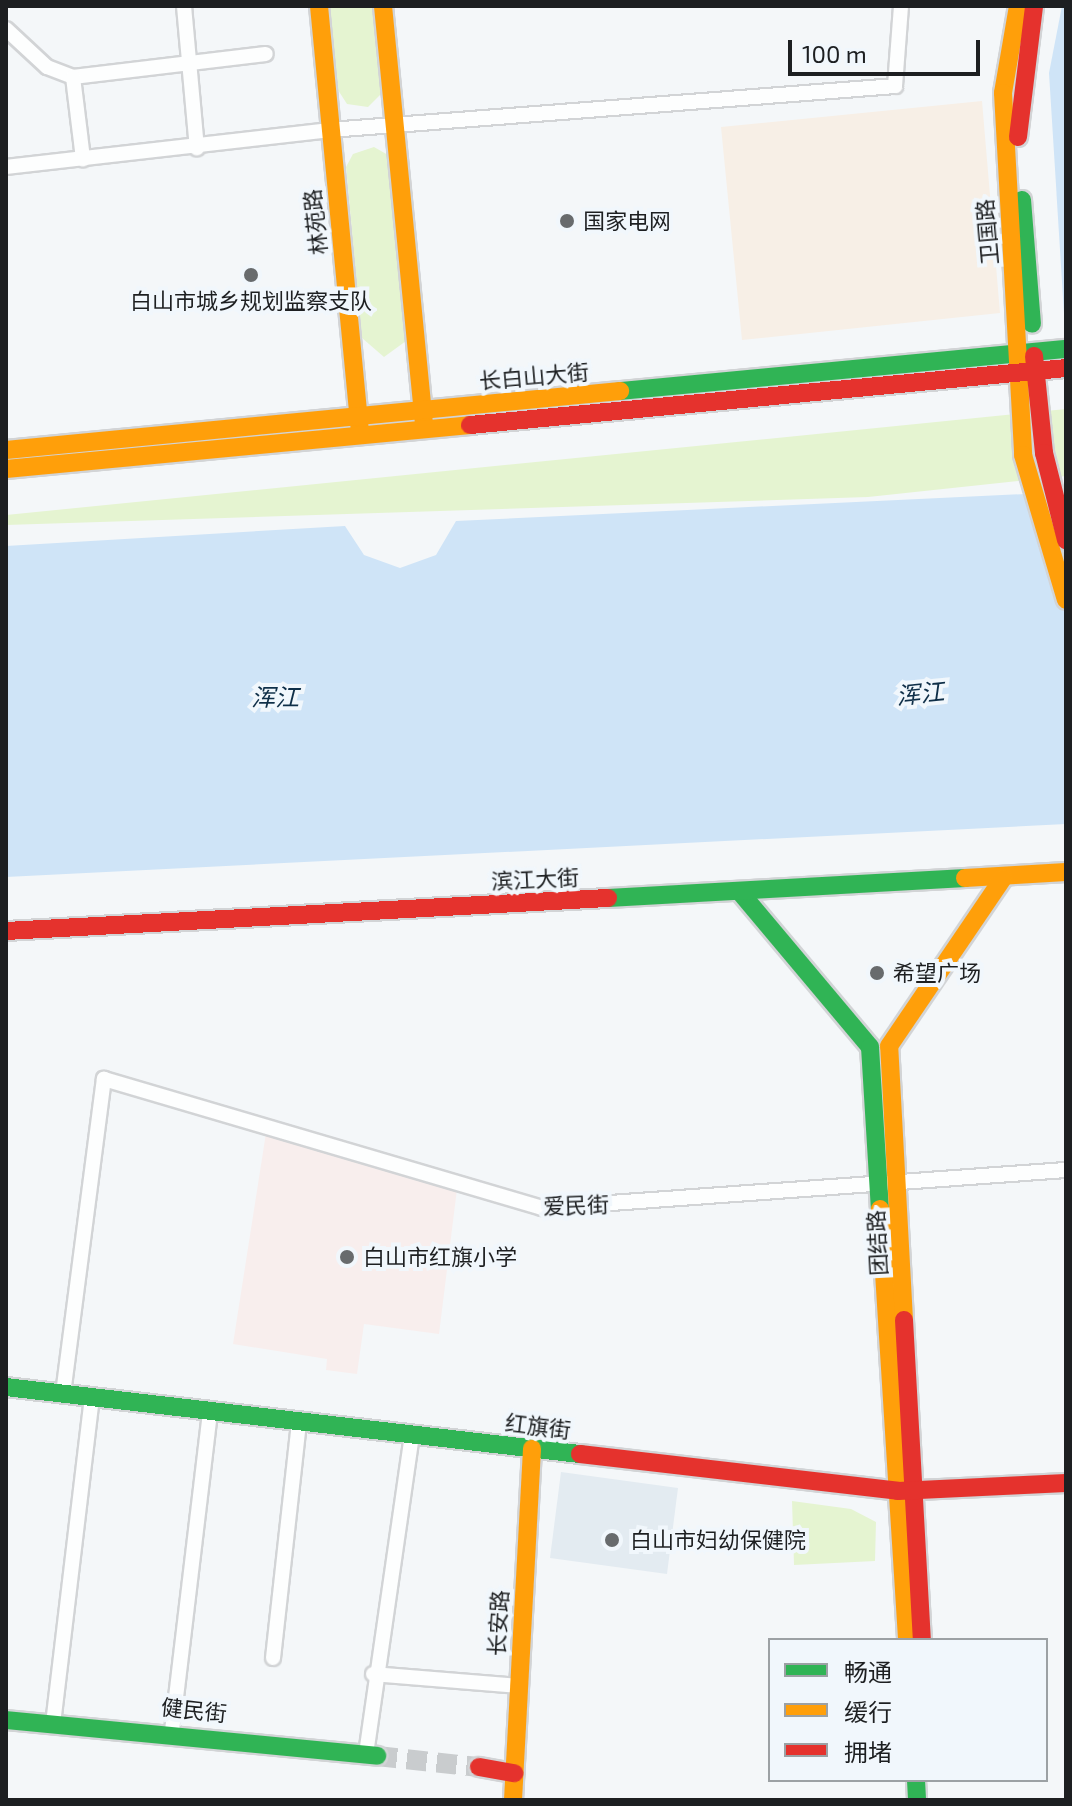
<!DOCTYPE html>
<html>
<head>
<meta charset="utf-8">
<style>
	body { margin:0 }
	#map { position:relative; width:1072px; height:1806px; overflow:hidden; background:#f4f7f9; font-family:"Exo 2","Noto Sans SC",sans-serif }
	div>[style] { position:absolute }
	.commercial>* { inset:0; background:#f7efe6 }
	.built>* { inset:0; background:#e3ebf1 }
	.education>* { inset:0; background:#f8eeed }
	.green>* { inset:0; background:#e5f4d1 }
	.water>* { inset:0; background:#cfe4f7 }
	.secondary-tunnel>* { height:20px; margin-top:-10px; transform-origin:0; background:repeating-linear-gradient(90deg,#c9ccce 0 20px,transparent 0 30px) }
	.roads { filter:drop-shadow(2px 0 #d2d4d6) drop-shadow(-2px 0 #d2d4d6) drop-shadow(0 2px #d2d4d6) drop-shadow(0 -2px #d2d4d6) }
	.street>* { height:14px; margin:-7px; padding:0 7px; transform-origin:7px; border-radius:7px; background:#fdfefe }
	.fast>* { height:18px; margin:-9px; padding:0 9px; transform-origin:9px; border-radius:9px; background:#30b455 }
	.slow>* { height:18px; margin:-9px; padding:0 9px; transform-origin:9px; border-radius:9px; background:#ff9f0a }
	.jam>* { height:18px; margin:-9px; padding:0 9px; transform-origin:9px; border-radius:9px; background:#e5322d }
	.dots>* { width:22px; height:22px; translate:-50% -50%; box-sizing:border-box; border:4px solid #f1f7fc; border-radius:50% }
	span { translate:-50% -50%; white-space:nowrap; text-align:center; line-height:1.15; -webkit-text-stroke:8px #f1f7fc; paint-order:stroke }
	.poi-label { font-size:22px; color:#1d1f21 }
	.left { translate:0 -50%; text-align:left }
	.street-label { font-size:22px; color:#1d1f21 }
	.water-label { font-size:24px; color:#0f2f48; font-style:italic }
	.frame { position:absolute; inset:0; border:8px solid #1d1f21; pointer-events:none }
	.legend { position:absolute; left:768px; top:1638px; width:280px; height:144px; box-sizing:border-box; background:#f1f7fc; border:2px solid #9ca1a4; margin:0; padding:10px 14px; list-style:none; font-size:24px; color:#1d1f21 }
	.legend li { display:flex; align-items:center; gap:16px; height:40px }
	.legend b { width:40px; border:2px solid #9ca1a4 }
	.scale { position:absolute; left:788px; top:40px; width:192px; height:36px; box-sizing:border-box; border:4px solid #1d1f21; border-top:0; padding-left:10px; font-size:24px; line-height:28px; white-space:nowrap; color:#1d1f21; -webkit-text-stroke:6px #f1f7fc; paint-order:stroke }
</style>
</head>
<body>
<div id="map">
	<div class="commercial">
		<i style="clip-path:polygon(982px 101px,1000px 313px,742px 340px,721px 127px)"></i>
	</div>
	<div class="built">
		<i style="clip-path:polygon(561px 1472px,678px 1488px,667px 1574px,550px 1558px)"></i>
	</div>
	<div class="education">
		<i style="clip-path:polygon(266px 1133px,457px 1189px,439px 1334px,364px 1324px,357px 1374px,326px 1370px,327px 1359px,233px 1344px)"></i>
	</div>
	<div class="green">
		<i style="clip-path:polygon(328px 6px,375px 6px,382px 93px,368px 107px,347px 104px,338px 90px)"></i>
		<i style="clip-path:polygon(374px 147px,388px 155px,406px 341px,384px 357px,362px 338px,346px 167px,353px 154px)"></i>
		<i style="clip-path:polygon(1066px 409px,1066px 476px,868px 497px,6px 525px,6px 515px)"></i>
		<i style="clip-path:polygon(792px 1501px,851px 1509px,876px 1522px,875px 1561px,794px 1565px)"></i>
	</div>
	<div class="water">
		<i style="clip-path:polygon(1062px 6px,1066px 6px,1066px 346px,1049px 73px)"></i>
		<i style="clip-path:polygon(1066px 492px,1066px 824px,6px 877px,6px 546px,345px 526px,364px 555px,400px 568px,436px 555px,456px 521px)"></i>
	</div>
	<div class="secondary-tunnel">
		<i style="left:377px;top:1756px;width:103px;rotate:6.2deg"></i>
	</div>
	<div class="roads">
		<div class="street">
			<i style="left:184px;top:6px;width:143px;rotate:84.8deg"></i>
			<i style="left:6px;top:29px;width:56px;rotate:42.8deg"></i>
			<i style="left:47px;top:67px;width:28px;rotate:21deg"></i>
			<i style="left:73px;top:77px;width:194px;rotate:-6.8deg"></i>
			<i style="left:73px;top:77px;width:83px;rotate:83deg"></i>
			<i style="left:6px;top:167px;width:326px;rotate:-6.5deg"></i>
			<i style="left:330px;top:130px;width:567px;rotate:-4.45deg"></i>
			<i style="left:895px;top:86px;width:80px;rotate:-85.7deg"></i>
			<i style="left:63px;top:1394px;width:318px;rotate:-82.6deg"></i>
			<i style="left:104px;top:1079px;width:457px;rotate:16.4deg"></i>
			<i style="left:542px;top:1208px;width:525px;rotate:-4.15deg"></i>
			<i style="left:273px;top:1658px;width:237px;rotate:-83.7deg"></i>
			<i style="left:373px;top:1674px;width:146px;rotate:4.7deg"></i>
			<i style="left:53px;top:1724px;width:329px;rotate:-83.2deg"></i>
			<i style="left:172px;top:1731px;width:321px;rotate:-83.2deg"></i>
			<i style="left:366px;top:1754px;width:322px;rotate:-81.8deg"></i>
		</div>
		<div class="fast">
			<i style="left:1022px;top:200px;width:124px;rotate:85.4deg"></i>
			<i style="left:620px;top:391px;width:448px;rotate:-5.4deg"></i>
			<i style="left:740px;top:892px;width:202px;rotate:50deg"></i>
			<i style="left:870px;top:1047px;width:162px;rotate:86.5deg"></i>
			<i style="left:608px;top:898px;width:358px;rotate:-3.2deg"></i>
			<i style="left:6px;top:1387px;width:578px;rotate:6.66deg"></i>
			<i style="left:6px;top:1720px;width:373px;rotate:5.5deg"></i>
			<i style="left:916px;top:1780px;width:20px;rotate:87deg"></i>
		</div>
		<div class="slow">
			<i style="left:319px;top:6px;width:428px;rotate:84.5deg"></i>
			<i style="left:383px;top:6px;width:420px;rotate:84.4deg"></i>
			<i style="left:1018px;top:6px;width:88px;rotate:99.8deg"></i>
			<i style="left:1003px;top:93px;width:363px;rotate:86.8deg"></i>
			<i style="left:1023px;top:455px;width:151px;rotate:73.5deg"></i>
			<i style="left:6px;top:450px;width:617px;rotate:-5.49deg"></i>
			<i style="left:6px;top:469px;width:466px;rotate:-5.4deg"></i>
			<i style="left:965px;top:878px;width:101px;rotate:-3.4deg"></i>
			<i style="left:880px;top:1209px;width:432px;rotate:86.4deg"></i>
			<i style="left:904px;top:1320px;width:274px;rotate:-93.1deg"></i>
			<i style="left:889px;top:1046px;width:203px;rotate:-55.8deg"></i>
			<i style="left:513px;top:1800px;width:352px;rotate:-86.9deg"></i>
		</div>
		<div class="jam">
			<i style="left:1018px;top:137px;width:132px;rotate:-83deg"></i>
			<i style="left:1034px;top:356px;width:98px;rotate:84.1deg"></i>
			<i style="left:1044px;top:453px;width:90px;rotate:75.8deg"></i>
			<i style="left:470px;top:425px;width:599px;rotate:-5.46deg"></i>
			<i style="left:6px;top:931px;width:603px;rotate:-3.14deg"></i>
			<i style="left:904px;top:1320px;width:321px;rotate:86.8deg"></i>
			<i style="left:580px;top:1454px;width:320px;rotate:6.6deg"></i>
			<i style="left:898px;top:1491px;width:168px;rotate:-2.7deg"></i>
			<i style="left:479px;top:1767px;width:36px;rotate:10deg"></i>
		</div>
	</div>
	<div class="dots">
		<i style="left:567px;top:221px;background:#686b6d"></i>
		<i style="left:251px;top:275px;background:#686b6d"></i>
		<i style="left:877px;top:973px;background:#686b6d"></i>
		<i style="left:347px;top:1257px;background:#686b6d"></i>
		<i style="left:612px;top:1540px;background:#686b6d"></i>
	</div>
	<div class="poi-label">
		<span class="left" style="left:583px;top:221px">国家电网</span>
		<span style="left:251px;top:301px">白山市城乡规划监察支队</span>
		<span class="left" style="left:893px;top:973px">希望广场</span>
		<span class="left" style="left:363px;top:1257px">白山市红旗小学</span>
		<span class="left" style="left:630px;top:1540px">白山市妇幼保健院</span>
	</div>
	<div class="street-label">
		<span style="left:315px;top:222px;rotate:-96deg">林苑路</span>
		<span style="left:987px;top:232px;rotate:-95deg">卫国路</span>
		<span style="left:534px;top:376px;rotate:-5deg">长白山大街</span>
		<span style="left:535px;top:879px;rotate:-3deg">滨江大街</span>
		<span style="left:576px;top:1205px;rotate:-2deg">爱民街</span>
		<span style="left:877px;top:1243px;rotate:-93deg">团结路</span>
		<span style="left:538px;top:1426px;rotate:7deg">红旗街</span>
		<span style="left:498px;top:1623px;rotate:-87deg">长安路</span>
		<span style="left:194px;top:1710px;rotate:6deg">健民街</span>
	</div>
	<div class="water-label">
		<span style="left:920px;top:693px;rotate:-6deg">浑江</span>
		<span style="left:275px;top:697px">浑江</span>
	</div>
	<div class="frame"></div>
	<ul class="legend">
	<li><b style="height:10px;background:#30b455"></b>畅通</li>
	<li><b style="height:10px;background:#ff9f0a"></b>缓行</li>
	<li><b style="height:10px;background:#e5322d"></b>拥堵</li>
	</ul>
	<div class="scale">100 m</div>
</div>
</body>
</html>
